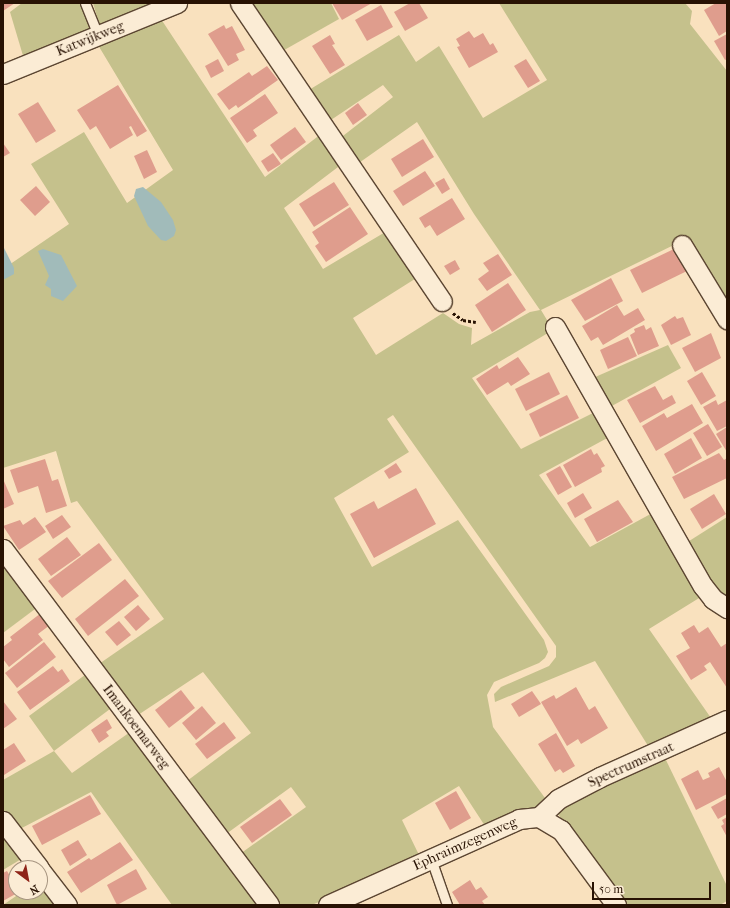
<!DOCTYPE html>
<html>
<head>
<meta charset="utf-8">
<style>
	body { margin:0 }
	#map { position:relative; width:730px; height:908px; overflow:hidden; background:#f9e1be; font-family:"IM FELL French Canon",serif }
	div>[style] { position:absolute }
	.green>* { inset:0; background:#c5c18c }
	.water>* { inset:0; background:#a1bbba }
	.building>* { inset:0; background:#df9d8d }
	.path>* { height:2.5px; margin-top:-1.25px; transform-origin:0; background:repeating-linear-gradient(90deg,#281203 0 3px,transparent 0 5px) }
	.roads { filter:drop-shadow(1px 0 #5c4632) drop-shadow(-1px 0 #5c4632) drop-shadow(0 1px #5c4632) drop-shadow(0 -1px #5c4632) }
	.lane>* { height:9px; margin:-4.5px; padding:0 4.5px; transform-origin:4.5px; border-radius:4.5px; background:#fbecd5 }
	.street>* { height:19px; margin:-9.5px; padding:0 9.5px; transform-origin:9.5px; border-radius:9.5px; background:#fbecd5 }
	span { translate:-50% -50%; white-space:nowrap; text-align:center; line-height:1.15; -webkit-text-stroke:4px #fbecd5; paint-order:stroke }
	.street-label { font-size:14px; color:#281203 }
	.frame { position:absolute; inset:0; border:4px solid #281203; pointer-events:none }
	.north { position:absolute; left:8px; top:860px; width:40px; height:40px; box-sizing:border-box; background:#fbecd5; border:1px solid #a79581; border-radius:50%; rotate:148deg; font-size:11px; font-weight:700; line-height:16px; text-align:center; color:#281203 }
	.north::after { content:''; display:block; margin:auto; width:14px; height:18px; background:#8f2418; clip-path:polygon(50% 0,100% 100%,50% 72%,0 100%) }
	.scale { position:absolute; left:592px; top:882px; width:119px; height:18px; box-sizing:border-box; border:2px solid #281203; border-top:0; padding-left:5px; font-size:12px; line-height:14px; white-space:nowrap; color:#281203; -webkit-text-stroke:3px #fbecd5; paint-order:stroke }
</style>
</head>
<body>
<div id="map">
	<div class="green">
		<i style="clip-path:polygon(22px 3px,83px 3px,92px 31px,24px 59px,10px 12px)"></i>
		<i style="clip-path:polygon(93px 3px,159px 3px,100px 27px)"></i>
		<i style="clip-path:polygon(244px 3px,331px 3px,339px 19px,279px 53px)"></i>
		<i style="clip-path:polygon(499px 3px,685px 3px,692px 11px,690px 24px,727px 71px,727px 312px,684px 240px,541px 310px,553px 330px,472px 378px,521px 449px,597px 411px,611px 436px,539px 475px,590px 547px,656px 511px,704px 595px,649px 629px,711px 718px,650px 749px,595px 661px,495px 702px,494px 694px,501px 687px,549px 666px,556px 657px,556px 646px,393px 415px,387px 419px,409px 452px,334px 498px,372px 567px,458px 520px,544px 640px,548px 652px,545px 658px,539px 663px,494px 682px,487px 695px,493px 727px,545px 798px,538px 806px,485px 826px,459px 786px,402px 820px,420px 857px,312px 905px,275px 905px,237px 856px,306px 807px,291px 787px,222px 837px,183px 784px,251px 733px,203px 672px,135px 717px,96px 666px,164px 619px,77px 501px,71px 503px,56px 451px,3px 468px,3px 269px,69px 224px,31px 164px,84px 132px,127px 203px,173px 170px,98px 45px,161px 19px,265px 177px,321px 134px,342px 164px,284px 208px,323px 269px,387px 231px,418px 277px,353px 318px,376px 355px,443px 313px,459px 324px,472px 328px,471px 345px,530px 312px,540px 310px,474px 214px,417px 122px,356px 165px,339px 139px,393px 97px,383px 85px,325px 124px,304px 93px,399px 35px,416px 62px,439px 46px,483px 118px,547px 80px)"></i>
		<i style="clip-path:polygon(668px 345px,681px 368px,610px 407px,593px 378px)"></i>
		<i style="clip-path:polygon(727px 517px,727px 604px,718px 597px,686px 543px)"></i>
		<i style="clip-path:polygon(3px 559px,39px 606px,3px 633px)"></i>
		<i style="clip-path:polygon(89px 672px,114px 706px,54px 751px,72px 773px,133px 730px,264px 905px,172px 905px,91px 792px,18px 830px,3px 810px,3px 780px,54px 751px,29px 716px)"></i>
		<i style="clip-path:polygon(664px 756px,727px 886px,727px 901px,720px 905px,623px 905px,558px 814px,559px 805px)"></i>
		<i style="clip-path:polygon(3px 836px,23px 858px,3px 870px)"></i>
		<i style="clip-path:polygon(40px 881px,59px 905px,3px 905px,22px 892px,40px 892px)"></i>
	</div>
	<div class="water">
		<i style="clip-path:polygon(143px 187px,161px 202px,173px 220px,176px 230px,174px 236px,166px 241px,161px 240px,148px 226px,134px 196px,136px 189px)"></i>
		<i style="clip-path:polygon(3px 246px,14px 268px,14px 274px,3px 280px)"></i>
		<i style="clip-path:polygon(43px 249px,61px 255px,77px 286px,63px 301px,51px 296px,51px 289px,45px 285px,49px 276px,38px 251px)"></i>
	</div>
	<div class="building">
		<i style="clip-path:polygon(3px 3px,15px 3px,3px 11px)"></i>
		<i style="clip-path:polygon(332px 3px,372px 3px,342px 20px)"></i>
		<i style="clip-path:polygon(410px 3px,419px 3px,428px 18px,405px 31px,394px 12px)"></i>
		<i style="clip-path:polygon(716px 3px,727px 3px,727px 31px,719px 36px,704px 10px)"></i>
		<i style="clip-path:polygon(381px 5px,393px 27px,367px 41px,355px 20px)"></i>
		<i style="clip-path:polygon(224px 25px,226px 29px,232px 26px,245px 50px,236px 54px,239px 60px,228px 66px,208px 34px)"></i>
		<i style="clip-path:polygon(469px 31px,474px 38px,483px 33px,490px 45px,493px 43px,498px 52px,469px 68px,457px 47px,460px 46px,456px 39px)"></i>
		<i style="clip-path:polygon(727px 34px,727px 59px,725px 60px,714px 41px)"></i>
		<i style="clip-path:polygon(330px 35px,335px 44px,332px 45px,345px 65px,330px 74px,312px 46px)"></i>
		<i style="clip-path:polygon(218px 59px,224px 71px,211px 78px,205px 66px)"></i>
		<i style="clip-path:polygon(526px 59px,540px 81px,528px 88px,514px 66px)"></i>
		<i style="clip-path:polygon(267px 66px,278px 80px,238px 108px,236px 105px,229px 110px,217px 94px,249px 72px,252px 76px)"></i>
		<i style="clip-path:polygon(118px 85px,147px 131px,137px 137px,131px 126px,129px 127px,133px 135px,110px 149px,96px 126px,90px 130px,77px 110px)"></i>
		<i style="clip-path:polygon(265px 94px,278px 113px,253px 130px,257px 136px,247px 143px,230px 118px)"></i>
		<i style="clip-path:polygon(38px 102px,56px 131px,36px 143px,18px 114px)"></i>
		<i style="clip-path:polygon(358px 103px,367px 115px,353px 125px,345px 113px)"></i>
		<i style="clip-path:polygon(295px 127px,306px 142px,281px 160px,270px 145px)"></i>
		<i style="clip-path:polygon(423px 139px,434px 157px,402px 177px,391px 159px)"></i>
		<i style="clip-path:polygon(3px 143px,10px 153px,3px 157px)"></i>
		<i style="clip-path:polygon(147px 150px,157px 172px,144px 179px,134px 156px)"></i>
		<i style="clip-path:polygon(273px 153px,281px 164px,268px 172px,261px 161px)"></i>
		<i style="clip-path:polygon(425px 171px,435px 186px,403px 206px,393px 191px)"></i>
		<i style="clip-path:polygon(444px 178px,450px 189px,442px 194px,435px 183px)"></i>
		<i style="clip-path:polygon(334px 182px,349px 205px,314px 227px,299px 204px)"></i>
		<i style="clip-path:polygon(36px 186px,50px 202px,35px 216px,20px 200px)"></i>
		<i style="clip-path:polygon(452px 198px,465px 219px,437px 236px,430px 225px,425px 228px,419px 218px)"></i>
		<i style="clip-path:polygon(350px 207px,368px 234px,326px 262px,315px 246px,319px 243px,312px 232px)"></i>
		<i style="clip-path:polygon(676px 248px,687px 271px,642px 293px,630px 270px)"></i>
		<i style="clip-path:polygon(498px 254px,512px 275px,487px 291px,478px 279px,489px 271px,483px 263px)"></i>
		<i style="clip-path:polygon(455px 260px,460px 269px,450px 275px,444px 266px)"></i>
		<i style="clip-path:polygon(611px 278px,623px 301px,585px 321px,571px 300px)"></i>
		<i style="clip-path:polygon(508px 283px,526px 310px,492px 332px,475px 305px)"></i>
		<i style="clip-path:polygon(617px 305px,624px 316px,638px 308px,645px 320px,603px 345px,598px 337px,591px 341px,582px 326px)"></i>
		<i style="clip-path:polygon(675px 316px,677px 319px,683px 317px,691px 335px,671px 345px,661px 325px)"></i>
		<i style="clip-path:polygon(644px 325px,646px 330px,651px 327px,659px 346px,638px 355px,630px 335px,635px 332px,634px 329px)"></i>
		<i style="clip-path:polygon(711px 333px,721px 358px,695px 372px,682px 348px)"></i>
		<i style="clip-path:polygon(628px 337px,637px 356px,608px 369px,600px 350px)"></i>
		<i style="clip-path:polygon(518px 357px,530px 374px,511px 386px,508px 382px,487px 395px,476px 379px,497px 365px,499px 369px)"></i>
		<i style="clip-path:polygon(549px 372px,560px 394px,526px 411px,515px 389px)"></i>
		<i style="clip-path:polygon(702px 372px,716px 396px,701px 405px,687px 381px)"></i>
		<i style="clip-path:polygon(655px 386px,663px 400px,672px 395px,676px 403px,640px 423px,627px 400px)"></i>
		<i style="clip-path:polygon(567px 395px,579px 418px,540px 437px,529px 414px)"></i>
		<i style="clip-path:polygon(716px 400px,718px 405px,727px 400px,727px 426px,717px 431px,703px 407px)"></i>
		<i style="clip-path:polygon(692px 404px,703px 423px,656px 451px,642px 426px,664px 413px,667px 418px)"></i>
		<i style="clip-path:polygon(708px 424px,722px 447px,707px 456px,693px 433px)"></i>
		<i style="clip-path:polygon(727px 427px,727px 452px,716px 434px)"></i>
		<i style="clip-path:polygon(691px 438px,702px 458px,675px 474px,664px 454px)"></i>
		<i style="clip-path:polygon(591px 449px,594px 455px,597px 453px,605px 466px,601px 468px,602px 472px,575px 487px,563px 465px)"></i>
		<i style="clip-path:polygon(719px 453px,724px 460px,727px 458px,727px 478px,684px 499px,672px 477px)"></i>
		<i style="clip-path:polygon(45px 459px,52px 481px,58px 479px,67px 506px,46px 513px,38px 486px,18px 493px,10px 470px)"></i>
		<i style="clip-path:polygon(396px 463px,402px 472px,389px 479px,384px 471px)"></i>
		<i style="clip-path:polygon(560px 466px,572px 487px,558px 495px,546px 474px)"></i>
		<i style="clip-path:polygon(3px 479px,14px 504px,3px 509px)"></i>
		<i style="clip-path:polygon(416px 488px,436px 524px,374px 558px,350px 514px,374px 501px,378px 509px)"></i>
		<i style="clip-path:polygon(583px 493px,592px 508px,575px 518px,567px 503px)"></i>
		<i style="clip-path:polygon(714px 494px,726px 514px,702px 529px,690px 509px)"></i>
		<i style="clip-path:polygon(618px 500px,633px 522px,597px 542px,584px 519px)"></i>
		<i style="clip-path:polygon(62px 515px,71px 527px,53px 539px,45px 526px)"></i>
		<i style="clip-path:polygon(35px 517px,46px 532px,19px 550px,3px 526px,20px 520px,23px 525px)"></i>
		<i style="clip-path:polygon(67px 537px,81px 555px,51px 576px,38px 559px)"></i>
		<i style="clip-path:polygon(99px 543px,112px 560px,62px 598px,48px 581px)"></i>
		<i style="clip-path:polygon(125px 579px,139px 596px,88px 636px,75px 619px)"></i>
		<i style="clip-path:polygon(138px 605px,150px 619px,136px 631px,124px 617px)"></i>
		<i style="clip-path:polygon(41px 613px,50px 625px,38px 634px,43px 640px,9px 667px,3px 659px,3px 647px,12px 640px,10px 637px)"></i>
		<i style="clip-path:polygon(119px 621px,131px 635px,117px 646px,105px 632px)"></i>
		<i style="clip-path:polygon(694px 625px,699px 633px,708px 627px,721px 647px,727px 643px,727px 688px,710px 662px,704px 666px,707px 670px,691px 680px,676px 656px,690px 648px,681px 633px)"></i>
		<i style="clip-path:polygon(44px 642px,56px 657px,17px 688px,5px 673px)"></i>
		<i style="clip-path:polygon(53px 666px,58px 672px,62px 669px,70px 681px,30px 710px,17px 692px)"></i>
		<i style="clip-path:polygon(576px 687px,589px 710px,595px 706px,608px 728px,581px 744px,578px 739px,567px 746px,541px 702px,554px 695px,556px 699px)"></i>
		<i style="clip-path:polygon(181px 690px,195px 708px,169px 728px,155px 710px)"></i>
		<i style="clip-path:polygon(532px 691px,541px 704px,519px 717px,511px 704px)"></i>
		<i style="clip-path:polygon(3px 701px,17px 719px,3px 729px)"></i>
		<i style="clip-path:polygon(202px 706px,216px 723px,196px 740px,182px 723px)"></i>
		<i style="clip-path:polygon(107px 719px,112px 728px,106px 732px,109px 736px,99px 743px,91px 730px)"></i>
		<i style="clip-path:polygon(224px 722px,236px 738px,207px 759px,195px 744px)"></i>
		<i style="clip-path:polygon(556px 733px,575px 766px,563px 773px,560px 769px,555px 772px,538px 744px)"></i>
		<i style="clip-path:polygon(14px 743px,26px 761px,4px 775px,3px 750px)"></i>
		<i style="clip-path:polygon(719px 767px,727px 782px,727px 794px,696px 810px,681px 779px,698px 770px,703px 780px,710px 777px,708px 773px)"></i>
		<i style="clip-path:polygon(456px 791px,471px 818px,450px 830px,435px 803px)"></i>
		<i style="clip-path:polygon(90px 795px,101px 814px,42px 845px,32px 826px)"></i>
		<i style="clip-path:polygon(727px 798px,727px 814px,718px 819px,711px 807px)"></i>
		<i style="clip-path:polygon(280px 799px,292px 815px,252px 843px,240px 827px)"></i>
		<i style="clip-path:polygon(727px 817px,727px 837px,721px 826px,724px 824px,722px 820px)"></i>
		<i style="clip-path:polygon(78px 840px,87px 855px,70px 866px,61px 850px)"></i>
		<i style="clip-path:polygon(120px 842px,133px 860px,81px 893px,67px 872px,89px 858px,91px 860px)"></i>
		<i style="clip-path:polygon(136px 869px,147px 889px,117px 905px,107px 885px)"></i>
		<i style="clip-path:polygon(7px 871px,16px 886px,16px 892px,19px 892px,3px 901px,3px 873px)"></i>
		<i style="clip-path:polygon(470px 880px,476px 890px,481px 887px,488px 897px,482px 901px,485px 905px,460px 905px,452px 892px)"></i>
	</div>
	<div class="path">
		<i style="left:453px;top:313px;width:12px;rotate:35deg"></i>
		<i style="left:463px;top:320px;width:13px;rotate:9deg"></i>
	</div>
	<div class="roads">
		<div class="lane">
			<i style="left:85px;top:3px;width:35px;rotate:68deg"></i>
			<i style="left:431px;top:859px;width:49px;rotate:70.8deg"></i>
		</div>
		<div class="street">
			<i style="left:240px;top:3px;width:360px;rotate:55.9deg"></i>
			<i style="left:3px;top:74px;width:188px;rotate:-22.2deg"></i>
			<i style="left:682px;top:245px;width:87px;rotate:58.7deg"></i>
			<i style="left:555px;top:327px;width:298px;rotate:60.3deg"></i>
			<i style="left:703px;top:586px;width:16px;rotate:52deg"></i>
			<i style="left:713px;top:599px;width:17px;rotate:33deg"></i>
			<i style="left:3px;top:549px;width:444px;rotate:53.2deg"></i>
			<i style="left:539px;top:817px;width:26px;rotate:-43deg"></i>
			<i style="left:558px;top:799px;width:47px;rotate:-27.6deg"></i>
			<i style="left:600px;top:777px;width:139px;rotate:-24.2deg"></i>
			<i style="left:3px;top:821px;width:59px;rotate:52.5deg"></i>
			<i style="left:40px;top:870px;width:44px;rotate:52.4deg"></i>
			<i style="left:328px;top:905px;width:209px;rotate:-24.2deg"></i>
			<i style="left:519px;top:819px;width:20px;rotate:-6deg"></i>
			<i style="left:539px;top:817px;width:26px;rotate:31deg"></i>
			<i style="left:561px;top:830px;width:93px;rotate:53.7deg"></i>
		</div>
	</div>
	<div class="street-label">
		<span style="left:90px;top:39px;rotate:-22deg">Katwijkweg</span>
		<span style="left:136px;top:727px;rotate:53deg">Imankoemarweg</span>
		<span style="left:631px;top:765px;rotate:-24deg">Spectrumstraat</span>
		<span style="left:465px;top:844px;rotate:-24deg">Ephraimzegenweg</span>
	</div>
	<div class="frame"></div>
	<div class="north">N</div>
	<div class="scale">50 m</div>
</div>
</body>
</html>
